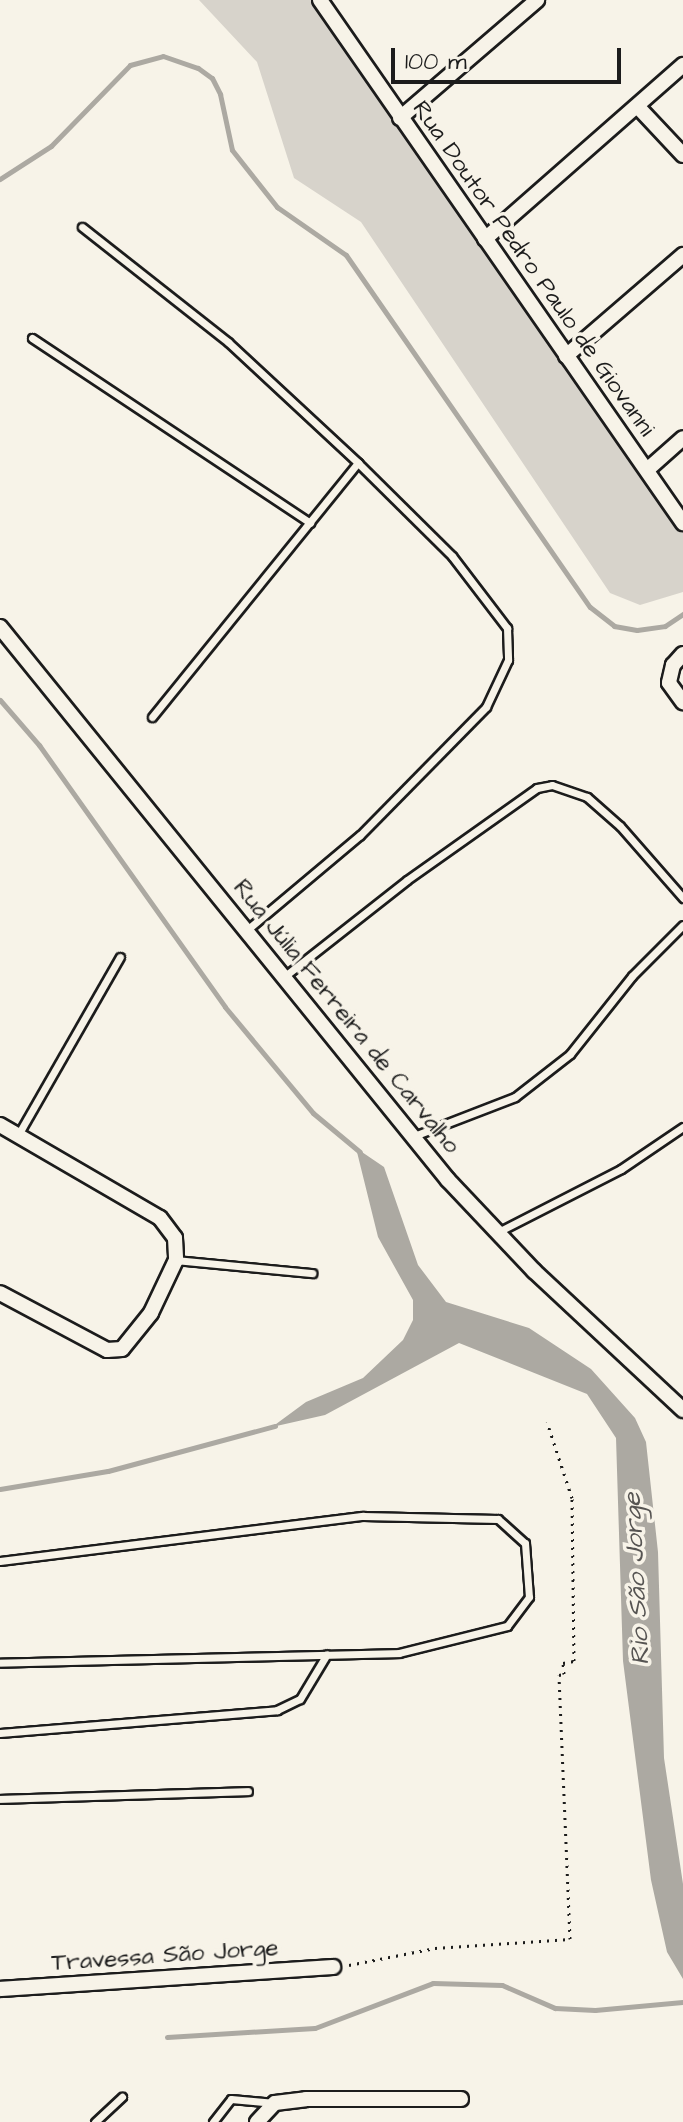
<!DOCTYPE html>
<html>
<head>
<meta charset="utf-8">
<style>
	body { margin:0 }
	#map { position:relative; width:683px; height:2122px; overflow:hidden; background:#f7f3e8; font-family:"Architects Daughter",sans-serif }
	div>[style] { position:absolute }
	.green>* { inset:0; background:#d7d3cb }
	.water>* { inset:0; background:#aca9a2 }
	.stream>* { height:5px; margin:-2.5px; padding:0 2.5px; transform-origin:2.5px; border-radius:2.5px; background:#aca9a2 }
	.path>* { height:3px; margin-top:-1.5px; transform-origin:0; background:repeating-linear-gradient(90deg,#1c1c1c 0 2px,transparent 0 8px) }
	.roads { filter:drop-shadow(2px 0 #1c1c1c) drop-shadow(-2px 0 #1c1c1c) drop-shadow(0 2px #1c1c1c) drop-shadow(0 -2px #1c1c1c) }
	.lane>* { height:7px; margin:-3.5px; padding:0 3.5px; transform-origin:3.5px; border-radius:3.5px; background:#f7f3e8 }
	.street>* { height:14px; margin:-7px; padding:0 7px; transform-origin:7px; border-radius:7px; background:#f7f3e8 }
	span { translate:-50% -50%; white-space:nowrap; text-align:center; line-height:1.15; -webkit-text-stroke:7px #f7f3e8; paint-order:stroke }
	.street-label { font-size:24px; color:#1c1c1c }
	.water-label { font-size:26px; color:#565452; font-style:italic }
	.scale { position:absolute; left:391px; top:48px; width:230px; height:36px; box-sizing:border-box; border:4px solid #1c1c1c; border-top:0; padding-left:10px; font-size:24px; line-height:28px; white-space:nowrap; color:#1c1c1c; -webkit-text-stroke:6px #f7f3e8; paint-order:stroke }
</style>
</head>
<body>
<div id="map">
	<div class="green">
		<i style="clip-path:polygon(199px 0,320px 0,683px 523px,683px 592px,640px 605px,610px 593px,361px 222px,294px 178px,257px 62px)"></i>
	</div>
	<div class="water">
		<i style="clip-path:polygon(356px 1148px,384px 1167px,418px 1265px,446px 1302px,529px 1328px,591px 1369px,635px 1418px,646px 1442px,658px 1552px,664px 1758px,683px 1884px,683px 1979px,667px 1952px,651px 1880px,623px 1661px,616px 1438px,587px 1394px,459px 1343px,325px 1415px,272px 1427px,306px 1402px,363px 1378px,403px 1340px,413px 1320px,413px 1300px,378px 1237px)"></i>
	</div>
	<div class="stream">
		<i style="left:0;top:179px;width:61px;rotate:-32.9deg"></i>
		<i style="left:51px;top:146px;width:113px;rotate:-45.7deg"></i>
		<i style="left:130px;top:65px;width:34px;rotate:-15deg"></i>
		<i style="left:163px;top:56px;width:37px;rotate:19deg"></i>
		<i style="left:198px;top:68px;width:17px;rotate:36deg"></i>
		<i style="left:212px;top:78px;width:18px;rotate:63deg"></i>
		<i style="left:220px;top:94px;width:57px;rotate:77.9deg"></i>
		<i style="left:232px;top:150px;width:73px;rotate:51.7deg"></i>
		<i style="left:277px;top:207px;width:84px;rotate:34.8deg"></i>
		<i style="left:346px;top:255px;width:428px;rotate:55.3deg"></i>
		<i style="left:590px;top:607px;width:31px;rotate:38deg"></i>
		<i style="left:614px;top:626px;width:23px;rotate:10deg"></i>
		<i style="left:637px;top:630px;width:28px;rotate:-8deg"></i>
		<i style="left:665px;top:626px;width:22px;rotate:-34deg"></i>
		<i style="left:0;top:700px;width:60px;rotate:49.1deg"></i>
		<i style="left:39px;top:745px;width:321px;rotate:54.6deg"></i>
		<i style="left:225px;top:1007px;width:138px;rotate:50.3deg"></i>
		<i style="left:313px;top:1113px;width:61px;rotate:39.7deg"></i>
		<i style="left:0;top:1489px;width:109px;rotate:-9.5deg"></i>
		<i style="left:108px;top:1471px;width:173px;rotate:-15.1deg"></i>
		<i style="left:167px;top:2037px;width:148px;rotate:-3.5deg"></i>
		<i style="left:315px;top:2028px;width:126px;rotate:-20.9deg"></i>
		<i style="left:433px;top:1983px;width:69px;rotate:1.7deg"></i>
		<i style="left:502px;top:1985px;width:58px;rotate:23.5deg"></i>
		<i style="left:555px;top:2008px;width:40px;rotate:2.9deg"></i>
		<i style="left:595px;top:2010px;width:88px;rotate:-5.2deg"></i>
	</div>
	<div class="path">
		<i style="left:349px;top:1965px;width:88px;rotate:-11.2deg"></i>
		<i style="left:435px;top:1948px;width:135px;rotate:-3.8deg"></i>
		<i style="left:570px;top:1939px;width:264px;rotate:-92.4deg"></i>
		<i style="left:559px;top:1675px;width:5px;rotate:-11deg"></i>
		<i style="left:564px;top:1674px;width:11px;rotate:-95deg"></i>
		<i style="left:563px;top:1663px;width:11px;rotate:-10deg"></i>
		<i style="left:574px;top:1661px;width:163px;rotate:-90.7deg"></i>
		<i style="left:572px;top:1498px;width:80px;rotate:-108.2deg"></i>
	</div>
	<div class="roads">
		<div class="lane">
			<i style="left:82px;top:227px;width:186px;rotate:38.2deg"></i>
			<i style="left:228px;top:342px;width:178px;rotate:42.9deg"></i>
			<i style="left:358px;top:463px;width:132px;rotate:44.7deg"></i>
			<i style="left:452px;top:556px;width:91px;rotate:52.6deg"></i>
			<i style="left:507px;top:628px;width:32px;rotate:88deg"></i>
			<i style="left:508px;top:660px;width:52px;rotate:115.1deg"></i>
			<i style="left:486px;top:707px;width:180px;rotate:134.5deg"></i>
			<i style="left:360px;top:835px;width:145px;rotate:140deg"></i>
			<i style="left:32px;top:338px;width:334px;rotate:33.6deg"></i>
			<i style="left:152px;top:717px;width:327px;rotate:-51deg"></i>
			<i style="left:285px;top:976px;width:155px;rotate:-38.2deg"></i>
			<i style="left:407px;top:880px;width:159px;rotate:-35.3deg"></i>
			<i style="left:537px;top:788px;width:15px;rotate:-11deg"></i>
			<i style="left:552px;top:785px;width:37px;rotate:19deg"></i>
			<i style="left:587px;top:797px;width:44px;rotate:41.3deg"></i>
			<i style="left:620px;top:826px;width:96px;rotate:48.8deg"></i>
			<i style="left:18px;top:1135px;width:205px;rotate:-60.2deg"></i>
			<i style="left:414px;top:1136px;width:108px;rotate:-21.1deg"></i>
			<i style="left:515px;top:1097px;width:70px;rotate:-38deg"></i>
			<i style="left:570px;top:1054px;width:100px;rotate:-51.5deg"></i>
			<i style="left:632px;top:976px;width:72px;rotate:-45deg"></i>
			<i style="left:498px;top:1232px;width:138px;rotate:-27.1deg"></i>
			<i style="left:621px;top:1169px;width:75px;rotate:-34.1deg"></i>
			<i style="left:176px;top:1260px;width:137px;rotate:5.5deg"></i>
			<i style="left:0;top:1561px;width:366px;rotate:-7.1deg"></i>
			<i style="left:363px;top:1516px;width:135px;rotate:1.3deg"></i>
			<i style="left:498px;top:1519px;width:36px;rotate:42deg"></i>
			<i style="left:525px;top:1543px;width:54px;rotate:85.8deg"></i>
			<i style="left:529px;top:1597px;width:36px;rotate:127deg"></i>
			<i style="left:507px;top:1626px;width:111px;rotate:166deg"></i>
			<i style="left:399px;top:1653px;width:399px;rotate:178.6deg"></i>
			<i style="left:0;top:1733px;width:278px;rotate:-4.7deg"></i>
			<i style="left:277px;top:1710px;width:25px;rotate:-26deg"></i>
			<i style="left:300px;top:1699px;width:52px;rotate:-59deg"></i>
			<i style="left:0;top:1799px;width:248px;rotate:-1.8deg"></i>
			<i style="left:95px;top:2122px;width:37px;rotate:-43deg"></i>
			<i style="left:213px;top:2122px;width:29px;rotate:-52deg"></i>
			<i style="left:231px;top:2099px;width:44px;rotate:5.2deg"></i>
		</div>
		<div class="street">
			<i style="left:320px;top:0;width:637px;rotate:55.24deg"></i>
			<i style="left:638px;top:107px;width:66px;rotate:46.8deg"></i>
			<i style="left:400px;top:118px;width:181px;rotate:-40.7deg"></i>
			<i style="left:485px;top:239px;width:264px;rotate:-41.3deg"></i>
			<i style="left:566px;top:356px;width:155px;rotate:-40.8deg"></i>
			<i style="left:647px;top:470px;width:48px;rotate:-41.6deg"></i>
			<i style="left:0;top:627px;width:712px;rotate:50.99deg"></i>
			<i style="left:448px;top:1180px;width:125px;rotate:46.6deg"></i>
			<i style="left:534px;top:1271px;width:204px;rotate:43deg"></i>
			<i style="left:683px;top:654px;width:15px;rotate:132deg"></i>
			<i style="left:673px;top:665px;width:18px;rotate:103deg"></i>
			<i style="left:669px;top:683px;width:24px;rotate:54deg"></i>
			<i style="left:0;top:1125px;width:185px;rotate:30.2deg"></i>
			<i style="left:160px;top:1218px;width:25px;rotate:53deg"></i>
			<i style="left:175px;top:1238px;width:22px;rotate:87deg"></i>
			<i style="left:176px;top:1260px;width:59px;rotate:115.3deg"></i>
			<i style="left:151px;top:1313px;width:46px;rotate:128.9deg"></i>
			<i style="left:122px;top:1349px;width:15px;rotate:176deg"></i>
			<i style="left:107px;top:1350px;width:121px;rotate:-152deg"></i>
			<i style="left:0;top:1989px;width:334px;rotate:-3.8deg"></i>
			<i style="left:257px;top:2122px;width:26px;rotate:-47deg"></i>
			<i style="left:275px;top:2103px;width:31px;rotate:-7deg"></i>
			<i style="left:306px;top:2099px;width:155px"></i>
		</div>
	</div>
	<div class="street-label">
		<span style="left:533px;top:269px;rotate:55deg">Rua Doutor Pedro Paulo de Giovanni</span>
		<span style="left:346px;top:1017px;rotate:51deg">Rua Júlia Ferreira de Carvalho</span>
		<span style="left:165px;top:1956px;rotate:-4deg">Travessa São Jorge</span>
	</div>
	<div class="water-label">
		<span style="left:637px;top:1579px;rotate:-93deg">Rio São Jorge</span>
	</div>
	<div class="scale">100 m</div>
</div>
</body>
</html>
